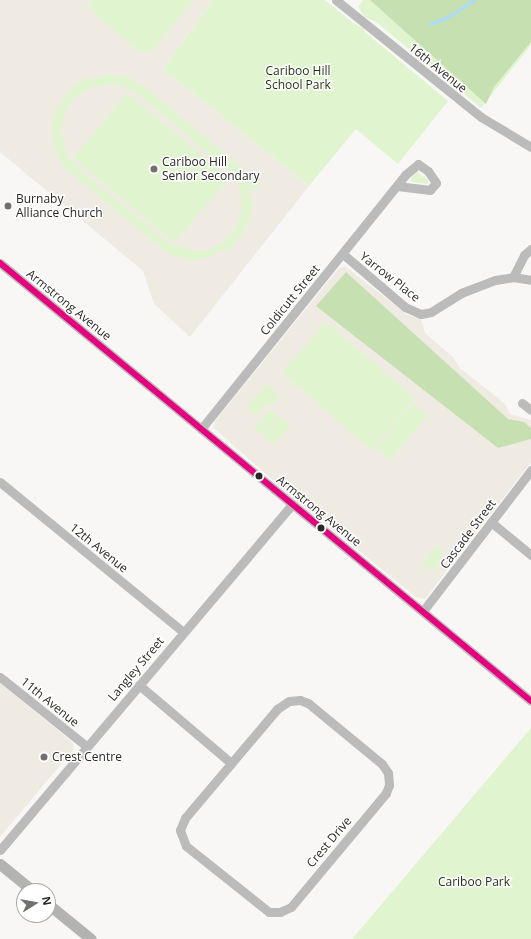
<!DOCTYPE html>
<html>
<head>
<meta charset="utf-8">
<style>
	body { margin:0 }
	#map { position:relative; width:531px; height:939px; overflow:hidden; background:#f9f7f5; font-family:"Open Sans",sans-serif }
	div>[style] { position:absolute }
	.built>* { inset:0; background:#efebe3 }
	.green>* { inset:0; background:#e0f5cf }
	.forest>* { inset:0; background:#c7e0b2 }
	.stream>* { height:2.5px; margin:-1.25px; padding:0 1.25px; transform-origin:1.25px; border-radius:1.25px; background:#abdcfc }
	.minor>* { height:9px; margin:-4.5px; padding:0 4.5px; transform-origin:4.5px; border-radius:4.5px; background:#babbba }
	.major>* { height:11px; margin:-5.5px; padding:0 5.5px; transform-origin:5.5px; border-radius:5.5px; background:#b3b3b2 }
	.bus-1>* { height:6px; margin:-3px; padding:0 3px; transform-origin:3px; border-radius:3px; background:#e5007d }
	.dots>* { width:11px; height:11px; translate:-50% -50%; box-sizing:border-box; border:2px solid #fff; border-radius:50% }
	span { translate:-50% -50%; white-space:nowrap; text-align:center; line-height:1.15; -webkit-text-stroke:3px #fff; paint-order:stroke }
	.street-label { font-size:12px; color:#292826 }
	.park-label { font-size:12px; color:#1e300e }
	.poi-label { font-size:12px; color:#292826 }
	.left { translate:0 -50%; text-align:left }
	.north { position:absolute; left:16px; top:883px; width:40px; height:40px; box-sizing:border-box; background:#fff; border:1px solid #a9a9a8; border-radius:50%; rotate:79deg; font-size:11px; font-weight:700; line-height:16px; text-align:center; color:#292826 }
	.north::after { content:''; display:block; margin:auto; width:14px; height:18px; background:#72706e; clip-path:polygon(50% 0,100% 100%,50% 72%,0 100%) }
</style>
</head>
<body>
<div id="map">
	<div class="built">
		<i style="clip-path:polygon(0 0,213px 0,163px 69px,309px 186px,190px 337px,154px 304px,143px 271px,0 152px)"></i>
		<i style="clip-path:polygon(345px 266px,406px 314px,421px 319px,425px 333px,453px 357px,460px 368px,504px 403px,510px 414px,531px 420px,531px 462px,425px 599px,416px 597px,286px 492px,214px 428px,215px 421px,339px 268px)"></i>
		<i style="clip-path:polygon(0 683px,71px 741px,74px 746px,73px 750px,0 837px)"></i>
	</div>
	<div class="green">
		<i style="clip-path:polygon(88px 0,193px 0,153px 50px,141px 53px,89px 9px,92px 4px)"></i>
		<i style="clip-path:polygon(213px 0,325px 0,353px 23px,363px 28px,366px 33px,448px 101px,398px 164px,356px 129px,309px 186px,163px 69px)"></i>
		<i style="clip-path:polygon(363px 0,531px 0,531px 45px,481px 108px,376px 22px,365px 17px,358px 7px)"></i>
		<i style="clip-path:polygon(evenodd,107px 75px,127px 77px,144px 86px,261px 184px,255px 191px,249px 186px,252px 203px,249px 220px,241px 236px,231px 247px,204px 259px,189px 260px,169px 254px,66px 169px,58px 157px,53px 140px,52px 126px,56px 108px,75px 85px,90px 78px,107px 75px,118px 84px,141px 96px,235px 177px,242px 197px,241px 216px,233px 232px,220px 244px,208px 250px,194px 251px,170px 244px,78px 168px,66px 154px,61px 129px,65px 112px,71px 101px,91px 87px,118px 84px)"></i>
		<i style="clip-path:polygon(127px 93px,229px 178px,175px 243px,73px 158px)"></i>
		<i style="clip-path:polygon(417px 172px,428px 180px,428px 184px,411px 182px,411px 178px)"></i>
		<i style="clip-path:polygon(326px 322px,415px 398px,371px 450px,282px 373px)"></i>
		<i style="clip-path:polygon(267px 384px,280px 395px,272px 406px,267px 403px,255px 416px,246px 408px)"></i>
		<i style="clip-path:polygon(413px 403px,428px 416px,390px 460px,375px 448px)"></i>
		<i style="clip-path:polygon(270px 409px,290px 426px,274px 445px,264px 437px,277px 421px,263px 436px,254px 428px)"></i>
		<i style="clip-path:polygon(436px 546px,441px 549px,442px 560px,434px 569px,427px 570px,422px 565px)"></i>
		<i style="clip-path:polygon(531px 728px,531px 939px,352px 939px)"></i>
	</div>
	<div class="forest">
		<i style="clip-path:polygon(370px 0,531px 0,531px 42px,494px 87px,486px 104px)"></i>
		<i style="clip-path:polygon(346px 272px,508px 419px,524px 422px,531px 428px,531px 439px,498px 448px,316px 306px)"></i>
	</div>
	<div class="stream">
		<i style="left:430px;top:24px;width:19px;rotate:-21deg"></i>
		<i style="left:448px;top:17px;width:31px;rotate:-33deg"></i>
	</div>
	<div class="minor">
		<i style="left:336px;top:0;width:186px;rotate:38.9deg"></i>
		<i style="left:481px;top:117px;width:58px;rotate:31deg"></i>
		<i style="left:343px;top:254px;width:82px;rotate:40.5deg"></i>
		<i style="left:405px;top:307px;width:17px;rotate:24deg"></i>
		<i style="left:421px;top:314px;width:10px;rotate:-11deg"></i>
		<i style="left:431px;top:312px;width:36px;rotate:-32deg"></i>
		<i style="left:461px;top:293px;width:36px;rotate:-21deg"></i>
		<i style="left:495px;top:280px;width:18px;rotate:-9deg"></i>
		<i style="left:513px;top:277px;width:18px;rotate:9deg"></i>
		<i style="left:0;top:263px;width:688px;rotate:39.52deg"></i>
		<i style="left:513px;top:277px;width:25px;rotate:-63deg"></i>
		<i style="left:524px;top:255px;width:9px;rotate:-41deg"></i>
		<i style="left:522px;top:403px;width:11px;rotate:38deg"></i>
		<i style="left:201px;top:429px;width:326px;rotate:-51.2deg"></i>
		<i style="left:405px;top:175px;width:17px;rotate:-40deg"></i>
		<i style="left:418px;top:164px;width:12px;rotate:35deg"></i>
		<i style="left:428px;top:171px;width:14px;rotate:56deg"></i>
		<i style="left:436px;top:183px;width:9px;rotate:131deg"></i>
		<i style="left:430px;top:190px;width:33px;rotate:-173deg"></i>
		<i style="left:0;top:482px;width:237px;rotate:39.3deg"></i>
		<i style="left:491px;top:522px;width:52px;rotate:39.5deg"></i>
		<i style="left:423px;top:611px;width:178px;rotate:-52.5deg"></i>
		<i style="left:0;top:677px;width:110px;rotate:38.7deg"></i>
		<i style="left:139px;top:685px;width:121px;rotate:40.3deg"></i>
		<i style="left:300px;top:700px;width:9px;rotate:21deg"></i>
		<i style="left:308px;top:703px;width:96px;rotate:39.5deg"></i>
		<i style="left:382px;top:764px;width:11px;rotate:56deg"></i>
		<i style="left:388px;top:773px;width:12px;rotate:85deg"></i>
		<i style="left:389px;top:785px;width:9px;rotate:111deg"></i>
		<i style="left:386px;top:793px;width:148px;rotate:129.8deg"></i>
		<i style="left:291px;top:907px;width:12px;rotate:156deg"></i>
		<i style="left:280px;top:912px;width:11px;rotate:180deg"></i>
		<i style="left:269px;top:912px;width:106px;rotate:-141.5deg"></i>
		<i style="left:186px;top:846px;width:17px;rotate:-111deg"></i>
		<i style="left:180px;top:830px;width:13px;rotate:-67deg"></i>
		<i style="left:185px;top:818px;width:143px;rotate:-49.8deg"></i>
		<i style="left:277px;top:709px;width:14px;rotate:-34deg"></i>
		<i style="left:289px;top:701px;width:11px;rotate:-5deg"></i>
		<i style="left:0;top:850px;width:453px;rotate:-49.8deg"></i>
	</div>
	<div class="major">
		<i style="left:0;top:864px;width:43px;rotate:39.3deg"></i>
		<i style="left:48px;top:904px;width:55px;rotate:39.1deg"></i>
	</div>
	<div class="bus-1">
		<i style="left:0;top:263px;width:688px;rotate:39.52deg"></i>
	</div>
	<div class="dots">
		<i style="left:154px;top:169px;background:#72706e"></i>
		<i style="left:8px;top:206px;background:#72706e"></i>
		<i style="left:259px;top:476px;background:#292826"></i>
		<i style="left:321px;top:528px;background:#292826"></i>
		<i style="left:44px;top:757px;background:#72706e"></i>
	</div>
	<div class="street-label">
		<span style="left:438px;top:68px;rotate:39deg">16th Avenue</span>
		<span style="left:390px;top:277px;rotate:38deg">Yarrow Place</span>
		<span style="left:290px;top:300px;rotate:-51deg">Coldicutt Street</span>
		<span style="left:69px;top:305px;rotate:39deg">Armstrong Avenue</span>
		<span style="left:319px;top:511px;rotate:39deg">Armstrong Avenue</span>
		<span style="left:468px;top:534px;rotate:-53deg">Cascade Street</span>
		<span style="left:99px;top:548px;rotate:39deg">12th Avenue</span>
		<span style="left:136px;top:669px;rotate:-50deg">Langley Street</span>
		<span style="left:50px;top:702px;rotate:39deg">11th Avenue</span>
		<span style="left:329px;top:842px;rotate:-50deg">Crest Drive</span>
	</div>
	<div class="park-label">
		<span style="left:298px;top:78px">Cariboo Hill<br>School Park</span>
		<span style="left:474px;top:882px">Cariboo Park</span>
	</div>
	<div class="poi-label">
		<span class="left" style="left:162px;top:169px">Cariboo Hill<br>Senior Secondary</span>
		<span class="left" style="left:16px;top:206px">Burnaby<br>Alliance Church</span>
		<span class="left" style="left:52px;top:757px">Crest Centre</span>
	</div>
	<div class="north">N</div>
</div>
</body>
</html>
